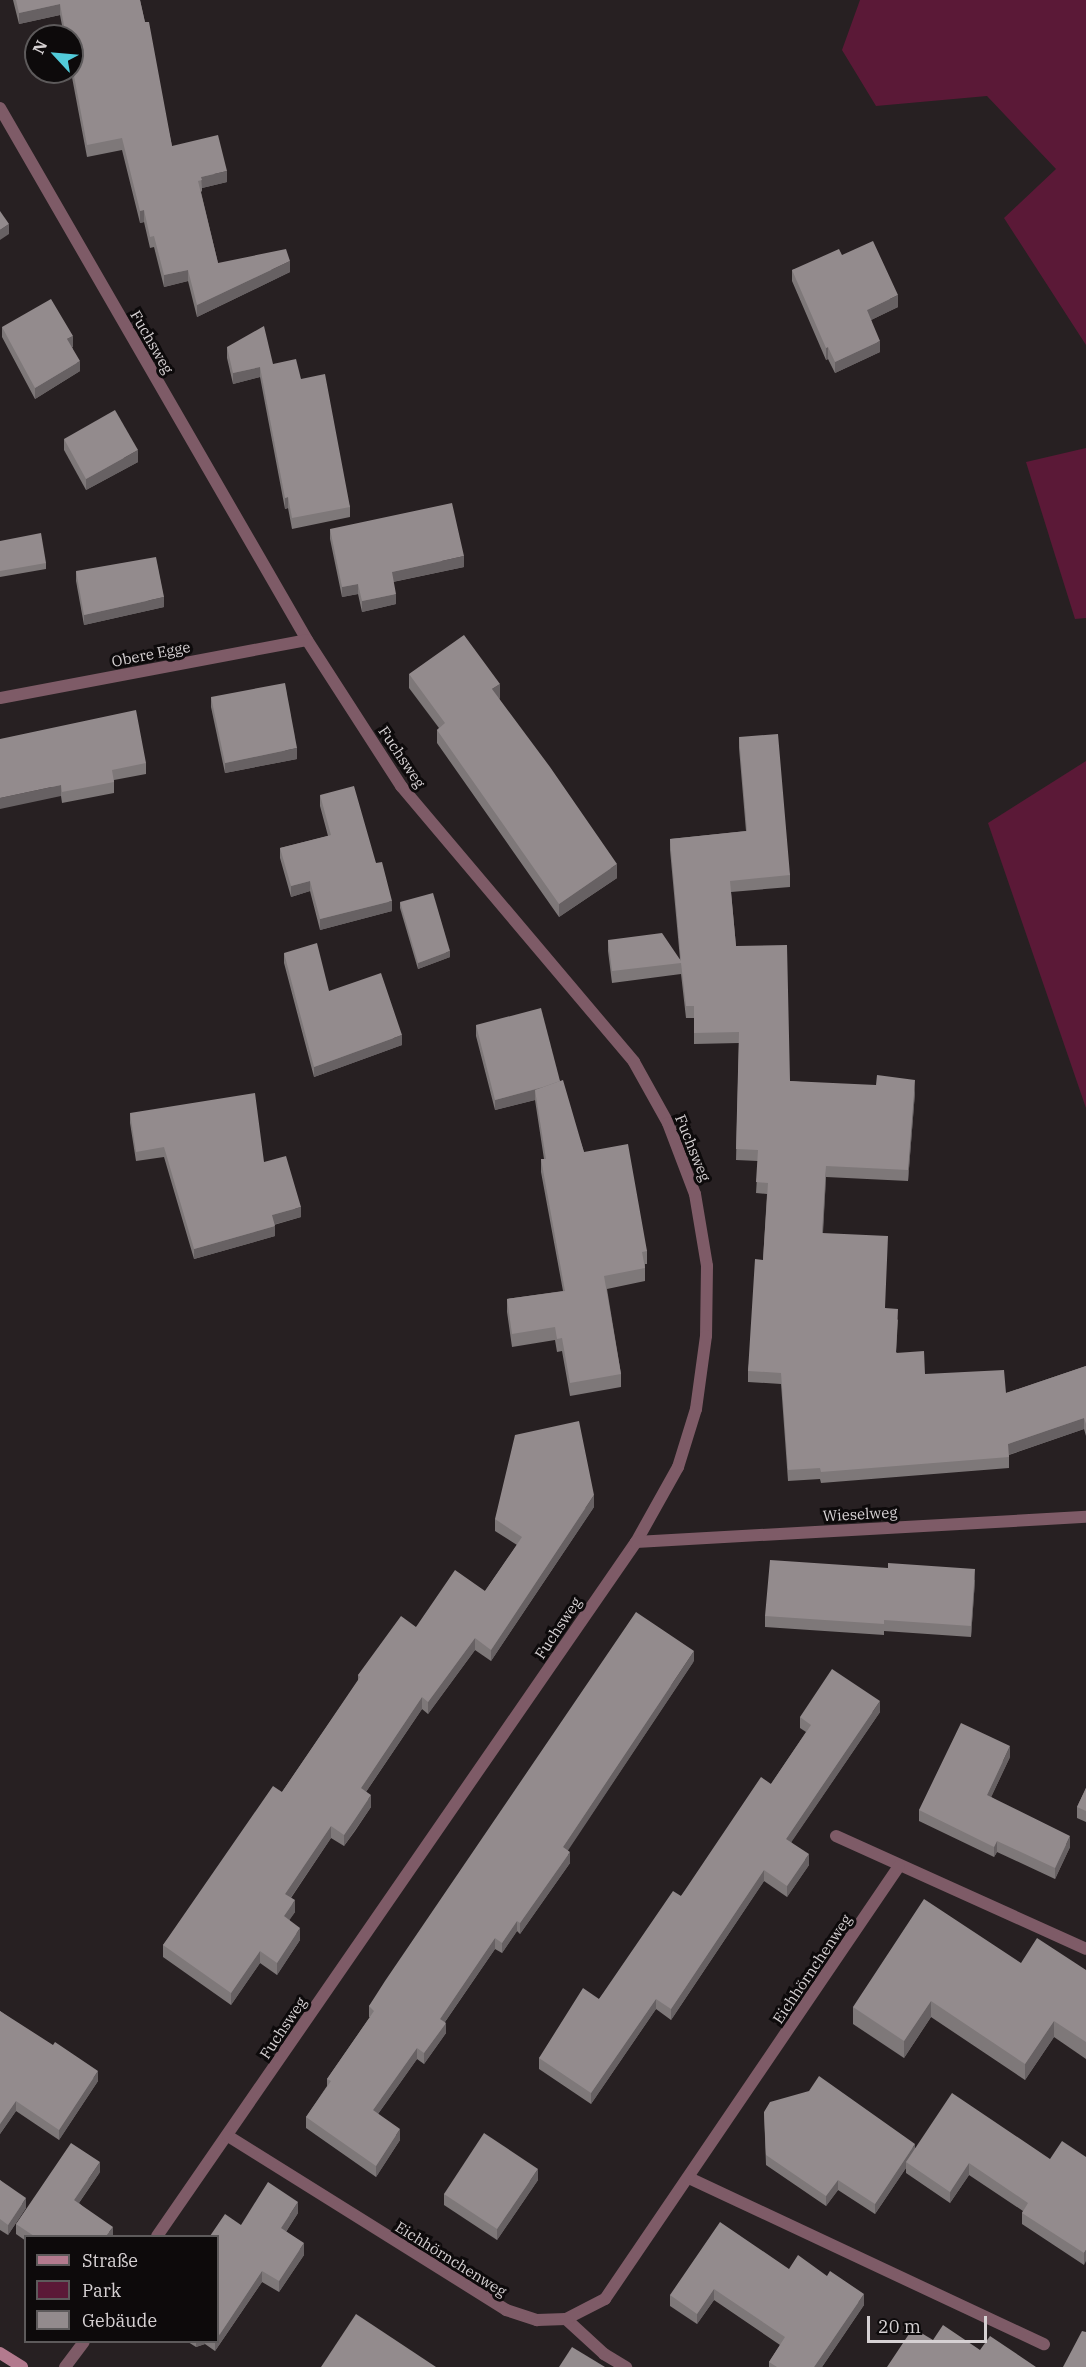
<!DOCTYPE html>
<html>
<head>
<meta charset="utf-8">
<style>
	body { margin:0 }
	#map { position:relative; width:1086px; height:2367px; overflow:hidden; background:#272022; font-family:"IBM Plex Serif",serif }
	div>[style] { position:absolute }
	.green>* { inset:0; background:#5b1937 }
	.service>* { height:12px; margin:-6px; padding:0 6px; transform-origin:6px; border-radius:6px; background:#7e5b67 }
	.minor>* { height:12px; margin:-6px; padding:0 6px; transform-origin:6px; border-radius:6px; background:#7e5b67 }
	.secondary>* { height:12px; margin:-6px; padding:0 6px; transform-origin:6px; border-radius:6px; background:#b37a8e }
	.wall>* { inset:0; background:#7e7879 }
	.shaded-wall>* { inset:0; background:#676163 }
	.building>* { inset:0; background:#938b8d }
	span { translate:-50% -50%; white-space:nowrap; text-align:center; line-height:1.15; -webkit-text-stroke:6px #0d0a0b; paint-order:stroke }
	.street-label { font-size:15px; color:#d6d1d3 }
	.legend { position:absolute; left:24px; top:2235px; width:195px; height:108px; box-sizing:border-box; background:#0d0a0b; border:2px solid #5d5a5b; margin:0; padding:8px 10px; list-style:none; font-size:18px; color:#d6d1d3 }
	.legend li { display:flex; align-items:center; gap:12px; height:30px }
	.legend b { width:30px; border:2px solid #5d5a5b }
	.north { position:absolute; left:24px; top:24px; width:60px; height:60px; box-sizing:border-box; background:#0d0a0b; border:2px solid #5d5a5b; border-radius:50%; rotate:296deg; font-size:16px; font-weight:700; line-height:24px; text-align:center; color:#d6d1d3 }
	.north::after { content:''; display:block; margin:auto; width:21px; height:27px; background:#52cbda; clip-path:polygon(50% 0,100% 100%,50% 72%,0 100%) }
	.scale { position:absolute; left:867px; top:2316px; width:120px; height:27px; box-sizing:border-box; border:3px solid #d6d1d3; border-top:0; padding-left:8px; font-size:18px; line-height:21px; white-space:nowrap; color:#d6d1d3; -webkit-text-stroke:4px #0d0a0b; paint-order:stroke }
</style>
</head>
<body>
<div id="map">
	<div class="green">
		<i style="clip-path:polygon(860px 0,1086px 0,1086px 345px,1004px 218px,1056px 169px,987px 96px,876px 106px,842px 50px)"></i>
		<i style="clip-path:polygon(1086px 448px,1086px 618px,1075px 619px,1026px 462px)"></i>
		<i style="clip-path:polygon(1086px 761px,1086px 1108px,988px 823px)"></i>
	</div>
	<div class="service">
		<i style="left:836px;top:1836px;width:274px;rotate:24.3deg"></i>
		<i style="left:689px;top:2178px;width:392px;rotate:25.1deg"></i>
		<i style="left:566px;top:2319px;width:52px;rotate:42.6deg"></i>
		<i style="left:604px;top:2354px;width:26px;rotate:31deg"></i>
	</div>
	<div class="minor">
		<i style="left:0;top:108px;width:614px;rotate:60.01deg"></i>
		<i style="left:307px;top:640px;width:174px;rotate:57.2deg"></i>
		<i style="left:401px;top:786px;width:361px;rotate:49.8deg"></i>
		<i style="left:634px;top:1062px;width:70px;rotate:60.9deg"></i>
		<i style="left:668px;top:1123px;width:76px;rotate:69.2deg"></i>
		<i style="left:695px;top:1194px;width:73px;rotate:80.5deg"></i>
		<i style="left:707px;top:1266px;width:70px;rotate:90.8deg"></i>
		<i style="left:706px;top:1336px;width:74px;rotate:97.8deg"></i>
		<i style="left:696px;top:1409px;width:61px;rotate:107.2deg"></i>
		<i style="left:678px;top:1467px;width:86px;rotate:119.2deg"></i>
		<i style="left:636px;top:1542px;width:843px;rotate:124.61deg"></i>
		<i style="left:0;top:698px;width:312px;rotate:-10.7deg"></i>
		<i style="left:636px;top:1542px;width:451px;rotate:-3.2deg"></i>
		<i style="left:228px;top:2136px;width:328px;rotate:32deg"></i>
		<i style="left:506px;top:2310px;width:33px;rotate:18deg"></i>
		<i style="left:537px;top:2320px;width:29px;rotate:-2deg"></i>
		<i style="left:566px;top:2319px;width:44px;rotate:-27.1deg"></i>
		<i style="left:605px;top:2299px;width:523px;rotate:-55.82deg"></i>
		<i style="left:65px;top:2367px;width:31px;rotate:-53deg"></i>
	</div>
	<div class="secondary">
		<i style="left:0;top:2353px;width:26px;rotate:32deg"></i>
	</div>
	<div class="wall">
		<i style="clip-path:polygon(13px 0,140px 0,172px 146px,227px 182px,202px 188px,202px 191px,201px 192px,218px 263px,290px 272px,197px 317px,188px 281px,164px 287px,154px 247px,150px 248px,144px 222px,140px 223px,122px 150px,87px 157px,71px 72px,72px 72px,72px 36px,64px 36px,60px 15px,19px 24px)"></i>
		<i style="clip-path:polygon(842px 255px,898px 307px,871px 320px,880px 352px,835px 373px,828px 359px,826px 360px,792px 281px,792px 270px)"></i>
		<i style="clip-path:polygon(2px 327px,73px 347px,72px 347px,80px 371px,35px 399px,2px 337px)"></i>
		<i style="clip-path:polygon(227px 347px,273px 364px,301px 379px,350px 507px,350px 517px,292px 529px,288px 508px,285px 509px,260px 377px,233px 384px,227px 358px)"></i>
		<i style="clip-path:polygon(64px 439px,138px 462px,86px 490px,64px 450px)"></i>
		<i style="clip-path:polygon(330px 529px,464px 567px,393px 582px,396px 604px,362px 612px,358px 594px,342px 597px,330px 539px)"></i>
		<i style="clip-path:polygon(0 541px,46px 563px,46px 569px,0 577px)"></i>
		<i style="clip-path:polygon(76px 571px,164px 607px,84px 625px,76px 581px)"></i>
		<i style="clip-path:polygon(409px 674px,500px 698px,499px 699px,617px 878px,559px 917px,437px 743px,437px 730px,439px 728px,409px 688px)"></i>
		<i style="clip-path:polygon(211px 697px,297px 759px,225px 773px,211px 707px)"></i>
		<i style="clip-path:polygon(739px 737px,790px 875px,790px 887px,731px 892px,736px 946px,790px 1081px,915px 1092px,908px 1181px,826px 1177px,823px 1233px,885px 1308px,898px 1320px,896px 1352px,925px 1374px,1006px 1393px,1086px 1366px,1086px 1436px,1084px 1429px,1009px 1455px,1009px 1468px,821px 1483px,820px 1479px,788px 1481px,781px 1384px,748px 1382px,748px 1371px,763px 1260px,767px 1194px,756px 1193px,758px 1161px,736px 1160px,739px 1043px,694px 1044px,694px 1018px,686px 1018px,681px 974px,612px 983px,608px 951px,608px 940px,680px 959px,670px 850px,670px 839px,746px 831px,739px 748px)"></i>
		<i style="clip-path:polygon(0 739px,146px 763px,146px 774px,114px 780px,114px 793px,62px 803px,61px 796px)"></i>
		<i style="clip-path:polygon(320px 795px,376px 863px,392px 911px,320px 930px,310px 891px,291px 897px,280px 858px,280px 848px,328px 836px,320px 806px)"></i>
		<i style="clip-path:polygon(400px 902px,450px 957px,418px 969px,400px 908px)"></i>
		<i style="clip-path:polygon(284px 953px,329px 991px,402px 1045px,314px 1077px,284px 963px)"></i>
		<i style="clip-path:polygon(476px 1025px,560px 1081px,584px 1152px,647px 1251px,647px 1264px,645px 1264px,645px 1281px,607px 1289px,621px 1374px,621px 1387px,570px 1396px,562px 1351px,557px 1352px,555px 1340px,512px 1347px,507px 1312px,507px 1299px,563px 1291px,541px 1172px,541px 1159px,544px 1159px,535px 1100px,495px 1110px,476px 1036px)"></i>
		<i style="clip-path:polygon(130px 1113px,264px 1162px,301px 1217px,274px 1225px,275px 1236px,194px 1259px,164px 1157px,136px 1161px,130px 1123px)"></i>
		<i style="clip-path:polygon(594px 1507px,491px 1661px,475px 1650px,428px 1714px,422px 1709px,366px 1792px,371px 1807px,355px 1831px,344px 1846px,331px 1838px,291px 1898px,295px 1912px,289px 1920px,300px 1940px,277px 1975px,260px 1963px,231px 2005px,163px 1957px,163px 1945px,282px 1792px,358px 1681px,358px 1675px,416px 1627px,485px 1591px,517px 1545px,495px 1531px,495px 1519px)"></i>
		<i style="clip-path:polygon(975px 1580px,971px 1637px,884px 1631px,884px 1635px,765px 1627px,765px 1616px)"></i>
		<i style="clip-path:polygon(694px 1661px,567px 1851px,570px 1863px,520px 1934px,517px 1931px,502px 1953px,495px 1949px,445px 2022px,446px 2033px,424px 2064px,417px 2059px,378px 2114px,400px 2140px,376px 2177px,306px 2128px,306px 2117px,327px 2086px,327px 2079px,370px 2017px,369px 2017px,369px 2006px)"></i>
		<i style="clip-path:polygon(880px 1712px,791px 1842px,809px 1865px,787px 1897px,764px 1881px,671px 2020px,656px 2009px,591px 2104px,539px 2069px,539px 2058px,599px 1999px,681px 1896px,771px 1784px,806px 1732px,800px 1728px,800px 1717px)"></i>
		<i style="clip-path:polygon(1010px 1757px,991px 1797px,1070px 1847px,1055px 1879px,997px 1852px,994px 1857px,919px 1821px,919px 1810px)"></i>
		<i style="clip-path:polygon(1086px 1788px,1086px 1822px,1077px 1818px,1077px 1807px)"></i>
		<i style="clip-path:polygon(1021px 1963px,1086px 1970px,1086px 2059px,1054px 2037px,1025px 2080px,931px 2017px,904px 2058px,853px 2024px,853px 2007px)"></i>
		<i style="clip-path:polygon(0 2011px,98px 2081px,59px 2140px,16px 2111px,0 2134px)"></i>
		<i style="clip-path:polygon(764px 2112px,915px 2148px,1050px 2159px,1086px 2157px,1084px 2265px,1022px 2224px,1022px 2213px,1023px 2211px,969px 2175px,950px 2203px,906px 2173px,906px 2168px,875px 2214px,838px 2190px,826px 2206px,766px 2165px)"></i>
		<i style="clip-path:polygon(100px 2172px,79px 2203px,113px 2236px,26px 2236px,26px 2241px,16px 2234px,16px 2224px)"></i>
		<i style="clip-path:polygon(0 2180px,26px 2208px,8px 2235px,0 2230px)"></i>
		<i style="clip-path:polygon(538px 2180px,497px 2240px,444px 2205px,444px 2194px)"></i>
		<i style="clip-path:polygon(298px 2213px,286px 2232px,304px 2255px,279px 2292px,262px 2282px,215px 2351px,205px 2344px,196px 2347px,188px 2342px,218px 2342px,241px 2225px)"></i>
		<i style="clip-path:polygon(789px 2269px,864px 2305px,822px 2367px,769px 2367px,769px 2362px,780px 2345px,714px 2300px,697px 2324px,670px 2306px,670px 2295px)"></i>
	</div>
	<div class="shaded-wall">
		<i style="clip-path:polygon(60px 4px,60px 15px,19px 24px,19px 13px)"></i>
		<i style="clip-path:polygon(227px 171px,227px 182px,202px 188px,201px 177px)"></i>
		<i style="clip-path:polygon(144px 210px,144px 222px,140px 223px,140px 211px)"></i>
		<i style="clip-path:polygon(9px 224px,9px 234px,0 240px,0 230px)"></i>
		<i style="clip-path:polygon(290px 261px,290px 272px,197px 317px,197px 305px)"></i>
		<i style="clip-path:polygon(188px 270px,188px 281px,164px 287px,164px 275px)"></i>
		<i style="clip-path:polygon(898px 295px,898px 307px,867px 322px,867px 310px)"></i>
		<i style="clip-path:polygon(73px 336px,73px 347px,67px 350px,67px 339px)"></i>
		<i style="clip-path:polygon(880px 341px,880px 352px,835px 373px,835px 362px)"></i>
		<i style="clip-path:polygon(828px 347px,828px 359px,826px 360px,826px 348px)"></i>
		<i style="clip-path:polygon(80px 361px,80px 371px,35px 399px,35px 388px)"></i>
		<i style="clip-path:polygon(260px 367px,260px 377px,233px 384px,233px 373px)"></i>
		<i style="clip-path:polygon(138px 450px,138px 462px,86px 490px,86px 479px)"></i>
		<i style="clip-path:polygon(288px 497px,288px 508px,285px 509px,285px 498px)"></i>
		<i style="clip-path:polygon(464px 556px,464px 567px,392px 582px,392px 572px)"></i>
		<i style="clip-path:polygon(358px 584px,358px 594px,342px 597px,342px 587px)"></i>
		<i style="clip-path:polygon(396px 594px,396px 604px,362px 612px,362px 601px)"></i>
		<i style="clip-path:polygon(164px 597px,164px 607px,84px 625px,84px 615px)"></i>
		<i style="clip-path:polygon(500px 684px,500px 698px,492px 703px,492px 689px)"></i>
		<i style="clip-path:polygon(297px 748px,297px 759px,225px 773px,225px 763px)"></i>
		<i style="clip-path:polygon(61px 785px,61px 796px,0 809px,0 798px)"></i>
		<i style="clip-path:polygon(617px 864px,617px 878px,559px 917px,559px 904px)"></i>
		<i style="clip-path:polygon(310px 881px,310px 891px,291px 897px,291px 886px)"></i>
		<i style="clip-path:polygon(392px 901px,392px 911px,320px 930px,320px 919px)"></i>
		<i style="clip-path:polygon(450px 951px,450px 957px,418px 969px,418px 963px)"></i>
		<i style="clip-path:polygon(402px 1035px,402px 1045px,314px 1077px,314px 1067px)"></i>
		<i style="clip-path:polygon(915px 1080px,915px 1092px,908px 1181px,908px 1170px)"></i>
		<i style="clip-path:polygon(560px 1083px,535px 1090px,535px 1100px,495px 1110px,495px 1100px)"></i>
		<i style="clip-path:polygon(826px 1166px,826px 1177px,822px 1244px,822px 1233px)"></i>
		<i style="clip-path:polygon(301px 1207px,301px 1217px,272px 1225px,272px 1215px)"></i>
		<i style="clip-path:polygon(275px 1226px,275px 1236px,194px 1259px,194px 1249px)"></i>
		<i style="clip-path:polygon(1084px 1418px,1084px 1429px,1008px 1455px,1008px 1444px)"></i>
		<i style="clip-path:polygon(594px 1495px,594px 1507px,491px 1661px,491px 1650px)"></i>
		<i style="clip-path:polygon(975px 1569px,975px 1580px,971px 1637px,971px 1626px)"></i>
		<i style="clip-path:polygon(475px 1638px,475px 1650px,428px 1714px,428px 1702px)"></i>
		<i style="clip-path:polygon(694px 1651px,694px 1661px,563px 1858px,563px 1847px)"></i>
		<i style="clip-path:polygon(422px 1697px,422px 1709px,361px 1799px,361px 1788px)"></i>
		<i style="clip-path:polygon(880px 1701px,880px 1712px,786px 1850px,786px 1839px)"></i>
		<i style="clip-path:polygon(1010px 1746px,1010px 1757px,987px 1806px,987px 1795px)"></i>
		<i style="clip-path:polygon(371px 1795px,371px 1807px,344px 1846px,344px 1835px)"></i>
		<i style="clip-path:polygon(331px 1826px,331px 1838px,285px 1906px,285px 1894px)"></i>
		<i style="clip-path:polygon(1070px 1836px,1070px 1847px,1055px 1879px,1055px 1868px)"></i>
		<i style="clip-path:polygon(997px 1841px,997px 1852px,994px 1857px,994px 1847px)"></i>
		<i style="clip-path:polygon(570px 1852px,570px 1863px,520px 1934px,520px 1923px)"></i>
		<i style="clip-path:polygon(809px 1854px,809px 1865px,787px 1897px,787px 1886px)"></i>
		<i style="clip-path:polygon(764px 1870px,764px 1881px,671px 2020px,671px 2009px)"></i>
		<i style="clip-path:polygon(295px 1900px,295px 1912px,284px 1928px,284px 1916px)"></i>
		<i style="clip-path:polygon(517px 1921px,517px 1931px,502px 1953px,502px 1943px)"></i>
		<i style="clip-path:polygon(300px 1928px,300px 1940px,277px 1975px,277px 1963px)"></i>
		<i style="clip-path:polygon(495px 1938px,495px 1949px,440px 2029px,440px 2019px)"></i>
		<i style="clip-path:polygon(260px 1951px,260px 1963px,231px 2005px,231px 1993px)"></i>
		<i style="clip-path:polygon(656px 1999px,656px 2009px,591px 2104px,591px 2093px)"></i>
		<i style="clip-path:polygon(931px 2001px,931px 2017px,904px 2058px,904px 2041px)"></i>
		<i style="clip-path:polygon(1054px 2021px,1054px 2037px,1025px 2080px,1025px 2064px)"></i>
		<i style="clip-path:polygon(446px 2023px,446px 2033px,424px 2064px,424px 2053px)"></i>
		<i style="clip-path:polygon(417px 2048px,417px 2059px,373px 2121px,373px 2110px)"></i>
		<i style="clip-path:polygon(98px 2071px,98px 2081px,59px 2140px,59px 2130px)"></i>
		<i style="clip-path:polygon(16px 2101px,16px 2111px,0 2134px,0 2124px)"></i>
		<i style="clip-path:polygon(400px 2129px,400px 2140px,376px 2177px,376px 2166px)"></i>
		<i style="clip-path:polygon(915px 2144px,915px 2155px,906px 2162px,906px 2168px,875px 2214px,875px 2204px)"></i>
		<i style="clip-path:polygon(100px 2162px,100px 2172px,74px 2210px,74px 2200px)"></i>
		<i style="clip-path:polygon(969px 2163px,969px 2175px,950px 2203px,950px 2192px)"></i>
		<i style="clip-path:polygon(538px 2169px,538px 2180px,497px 2240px,497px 2229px)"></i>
		<i style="clip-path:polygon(838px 2180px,838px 2190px,826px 2206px,826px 2196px)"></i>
		<i style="clip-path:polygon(26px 2198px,26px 2208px,8px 2235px,8px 2225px)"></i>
		<i style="clip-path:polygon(298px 2202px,298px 2213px,281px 2239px,281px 2228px)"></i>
		<i style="clip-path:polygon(113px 2227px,113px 2236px,106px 2236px)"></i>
		<i style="clip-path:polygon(304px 2243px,304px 2255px,279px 2292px,279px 2281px)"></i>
		<i style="clip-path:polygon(1086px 2250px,1086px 2261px,1084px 2265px,1084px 2253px)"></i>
		<i style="clip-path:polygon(262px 2271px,262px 2282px,215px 2351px,215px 2342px,218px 2342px,218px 2337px)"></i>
		<i style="clip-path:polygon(714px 2289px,714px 2300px,697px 2324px,697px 2314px)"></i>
		<i style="clip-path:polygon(864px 2294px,864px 2305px,822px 2367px,814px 2367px)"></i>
		<i style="clip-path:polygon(196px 2342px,205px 2342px,205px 2344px,196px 2347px)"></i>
	</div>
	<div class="building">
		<i style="clip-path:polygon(16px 0,140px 0,145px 22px,149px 22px,172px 146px,218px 135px,227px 171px,201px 177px,202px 180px,198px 181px,218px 263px,286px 249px,290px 261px,197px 305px,188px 270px,164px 275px,154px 236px,150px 237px,144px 210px,140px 211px,122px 138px,87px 145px,72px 65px,72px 36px,66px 36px,60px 4px,19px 13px)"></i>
		<i style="clip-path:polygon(0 211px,9px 224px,0 230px)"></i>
		<i style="clip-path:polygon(873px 241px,898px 295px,867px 310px,880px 341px,835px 362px,828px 347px,826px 348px,792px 270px,839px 249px,842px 255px)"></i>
		<i style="clip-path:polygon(51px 299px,73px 336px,67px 339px,80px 361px,35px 388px,2px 327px)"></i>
		<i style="clip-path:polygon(264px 326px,273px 364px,296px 359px,301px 379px,325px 374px,350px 507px,292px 518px,288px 497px,285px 498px,260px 367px,233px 373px,227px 347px)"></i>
		<i style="clip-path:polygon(115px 410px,138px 450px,86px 479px,64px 439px)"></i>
		<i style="clip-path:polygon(452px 503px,464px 556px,392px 572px,396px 594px,362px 601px,358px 584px,342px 587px,330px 529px)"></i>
		<i style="clip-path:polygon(41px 533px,46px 563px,0 571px,0 541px)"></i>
		<i style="clip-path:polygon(156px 557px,164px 597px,84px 615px,76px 571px)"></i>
		<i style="clip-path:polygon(464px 635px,500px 684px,492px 689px,550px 767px,617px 864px,559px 904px,437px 730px,445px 723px,409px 674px)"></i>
		<i style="clip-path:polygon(285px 683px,297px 748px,225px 763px,211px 697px)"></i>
		<i style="clip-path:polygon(136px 710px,146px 763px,112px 770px,114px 782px,62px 792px,61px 785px,0 798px,0 739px)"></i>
		<i style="clip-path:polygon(778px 734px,790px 875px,730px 881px,736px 946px,787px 945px,790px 1081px,876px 1085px,877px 1075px,915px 1080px,908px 1170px,826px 1166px,822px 1233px,888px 1236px,885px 1308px,898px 1309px,896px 1353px,924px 1351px,925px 1374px,1004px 1370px,1006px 1393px,1086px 1366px,1086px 1424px,1084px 1418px,1008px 1444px,1009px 1457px,821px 1472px,820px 1468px,788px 1470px,781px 1373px,748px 1371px,755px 1259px,763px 1260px,768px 1183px,756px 1182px,758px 1150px,736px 1149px,739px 1032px,694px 1033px,694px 1006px,686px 1006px,681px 963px,612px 971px,608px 940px,662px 933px,681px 961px,670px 839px,747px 831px,739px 737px)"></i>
		<i style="clip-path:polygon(354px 786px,376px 863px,382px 862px,392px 901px,320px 919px,310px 881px,291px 886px,280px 848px,331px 835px,320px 795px)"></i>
		<i style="clip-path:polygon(433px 893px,450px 951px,418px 963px,400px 902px)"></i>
		<i style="clip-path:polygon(317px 943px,329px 991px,381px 973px,402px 1035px,314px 1067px,284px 953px)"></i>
		<i style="clip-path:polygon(541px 1008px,560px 1081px,543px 1087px,495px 1100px,476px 1025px)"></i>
		<i style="clip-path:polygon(563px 1080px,584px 1152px,628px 1144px,647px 1251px,642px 1252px,645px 1268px,604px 1276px,621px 1374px,570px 1383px,562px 1338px,557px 1339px,555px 1327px,512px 1334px,507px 1299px,565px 1291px,541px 1159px,546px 1159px,535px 1090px)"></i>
		<i style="clip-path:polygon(255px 1093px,264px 1162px,286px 1156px,301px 1207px,272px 1215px,275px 1226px,194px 1249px,164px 1147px,136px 1152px,130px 1113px)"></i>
		<i style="clip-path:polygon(579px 1421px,594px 1495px,491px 1650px,475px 1638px,428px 1702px,422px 1697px,361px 1788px,371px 1795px,355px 1819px,344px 1835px,331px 1826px,285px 1894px,295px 1900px,284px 1916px,300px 1928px,277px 1963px,260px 1951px,231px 1993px,163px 1945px,273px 1786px,282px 1792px,360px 1677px,358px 1675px,401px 1616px,416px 1627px,455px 1570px,485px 1591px,522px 1537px,495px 1519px,515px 1435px)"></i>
		<i style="clip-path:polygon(770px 1560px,888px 1568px,888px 1563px,975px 1569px,971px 1626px,884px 1620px,884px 1624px,765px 1616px)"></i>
		<i style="clip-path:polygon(636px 1612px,694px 1651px,563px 1847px,570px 1852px,520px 1923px,517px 1921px,502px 1943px,495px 1938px,440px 2019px,446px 2023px,424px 2053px,417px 2048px,373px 2110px,400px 2129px,376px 2166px,306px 2117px,331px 2081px,327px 2079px,374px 2011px,369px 2006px,385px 1981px)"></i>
		<i style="clip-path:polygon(832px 1669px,880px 1701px,786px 1839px,809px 1854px,787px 1886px,764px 1870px,671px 2009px,656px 1999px,591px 2093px,539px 2058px,583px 1988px,599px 1999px,673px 1891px,681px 1896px,761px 1777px,771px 1784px,811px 1725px,800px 1717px)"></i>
		<i style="clip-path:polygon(961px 1723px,1010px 1746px,987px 1795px,1070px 1836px,1055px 1868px,997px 1841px,994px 1847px,919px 1810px)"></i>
		<i style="clip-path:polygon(1086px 1788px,1086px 1811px,1077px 1807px)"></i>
		<i style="clip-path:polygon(924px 1899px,1021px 1963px,1037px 1938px,1086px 1970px,1086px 2042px,1054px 2021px,1025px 2064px,931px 2001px,904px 2041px,853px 2007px)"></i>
		<i style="clip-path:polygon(0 2011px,53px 2045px,55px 2042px,98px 2071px,59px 2130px,16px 2101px,0 2124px)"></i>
		<i style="clip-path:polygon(819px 2076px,915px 2144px,875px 2204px,838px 2180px,826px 2196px,766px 2155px,764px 2112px,770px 2102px,809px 2091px)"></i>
		<i style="clip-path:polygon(952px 2093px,1050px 2159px,1062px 2141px,1086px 2157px,1086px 2250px,1084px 2253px,1022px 2213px,1028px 2203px,969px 2163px,950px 2192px,906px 2162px)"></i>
		<i style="clip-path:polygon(484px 2133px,538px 2169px,497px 2229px,444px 2194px)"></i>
		<i style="clip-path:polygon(71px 2143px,100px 2162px,74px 2200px,113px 2227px,106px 2236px,34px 2236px,16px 2224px)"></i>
		<i style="clip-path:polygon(0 2180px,26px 2198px,8px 2225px,0 2219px)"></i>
		<i style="clip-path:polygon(268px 2182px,298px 2202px,281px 2228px,304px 2243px,279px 2281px,262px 2271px,218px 2337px,218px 2236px,210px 2236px,225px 2214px,241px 2225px)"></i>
		<i style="clip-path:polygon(720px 2222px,789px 2269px,798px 2255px,827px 2276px,830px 2271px,864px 2294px,814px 2367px,777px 2367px,769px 2362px,785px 2337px,714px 2289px,697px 2314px,670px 2295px)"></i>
		<i style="clip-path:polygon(356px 2314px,436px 2367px,321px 2367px)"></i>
		<i style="clip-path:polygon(943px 2325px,980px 2350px,990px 2336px,1036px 2367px,887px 2367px,913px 2328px,933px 2340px)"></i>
		<i style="clip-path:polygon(1082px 2331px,1086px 2332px,1086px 2367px,1063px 2367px)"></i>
		<i style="clip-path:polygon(572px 2347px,605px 2367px,559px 2367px)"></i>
	</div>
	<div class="street-label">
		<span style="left:152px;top:342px;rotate:60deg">Fuchsweg</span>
		<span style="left:151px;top:654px;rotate:-11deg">Obere Egge</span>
		<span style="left:402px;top:757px;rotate:56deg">Fuchsweg</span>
		<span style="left:693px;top:1148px;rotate:68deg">Fuchsweg</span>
		<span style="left:860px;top:1514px;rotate:-3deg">Wieselweg</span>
		<span style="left:558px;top:1628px;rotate:-56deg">Fuchsweg</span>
		<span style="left:812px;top:1969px;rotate:-56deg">Eichhörnchenweg</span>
		<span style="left:283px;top:2028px;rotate:-56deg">Fuchsweg</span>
		<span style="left:451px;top:2259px;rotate:32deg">Eichhörnchenweg</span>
	</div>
	<ul class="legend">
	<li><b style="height:8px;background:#b37a8e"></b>Straße</li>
	<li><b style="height:16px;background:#5b1937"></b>Park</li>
	<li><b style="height:16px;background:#938b8d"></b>Gebäude</li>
	</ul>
	<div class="north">N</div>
	<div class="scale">20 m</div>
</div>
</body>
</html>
